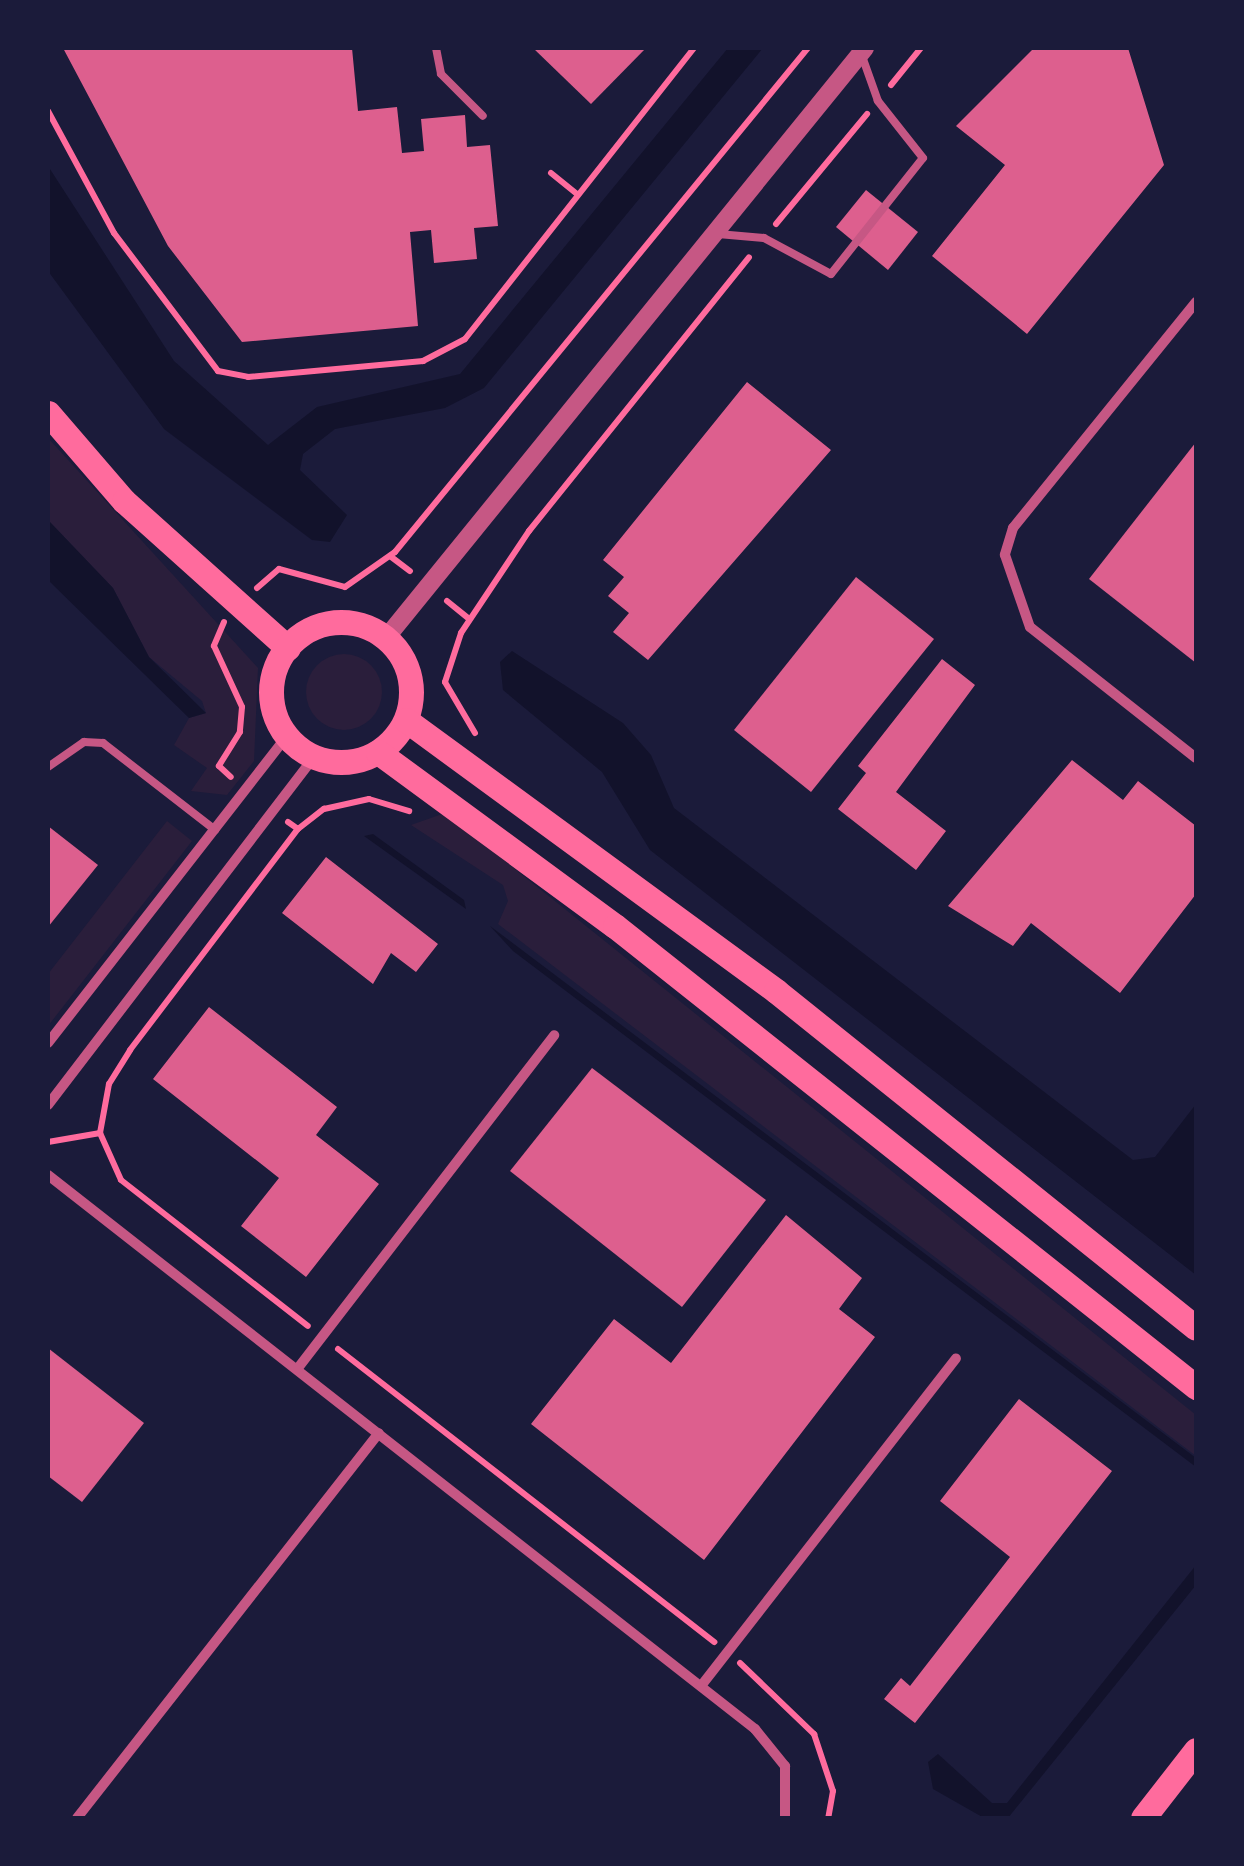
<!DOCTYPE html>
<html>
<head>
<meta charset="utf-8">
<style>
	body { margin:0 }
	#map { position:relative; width:1244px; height:1866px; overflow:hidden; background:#1b1b3a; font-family:"Exo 2",sans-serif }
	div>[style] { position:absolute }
	.green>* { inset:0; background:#2a1e3b }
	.round { border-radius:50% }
	.water>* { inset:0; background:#12122b }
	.building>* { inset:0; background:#dd5f8e }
	.path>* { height:6px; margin:-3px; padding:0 3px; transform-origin:3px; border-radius:3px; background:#ff6b9d }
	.service>* { height:8px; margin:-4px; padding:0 4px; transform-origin:4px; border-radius:4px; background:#c65784 }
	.minor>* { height:10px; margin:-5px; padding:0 5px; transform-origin:5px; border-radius:5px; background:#c65784 }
	.tertiary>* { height:18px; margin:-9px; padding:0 9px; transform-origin:9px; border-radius:9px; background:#c65784 }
	.primary>* { height:25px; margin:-12.5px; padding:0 12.5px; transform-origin:12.5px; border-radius:12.5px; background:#ff6b9d }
	.primary>.ring { margin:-12.5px; padding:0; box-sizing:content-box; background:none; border:25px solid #ff6b9d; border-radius:50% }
	span { translate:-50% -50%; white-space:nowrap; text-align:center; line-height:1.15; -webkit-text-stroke:8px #1b1b3a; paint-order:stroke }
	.frame { position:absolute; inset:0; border:50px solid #1b1b3a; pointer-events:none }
</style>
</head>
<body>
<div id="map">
	<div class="green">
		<i style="clip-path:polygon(48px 438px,258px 668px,254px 761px,227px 795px,191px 791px,207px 768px,174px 745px,189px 718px,206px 713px,202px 701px,149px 657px,113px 588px,48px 520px)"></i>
		<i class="round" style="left:306px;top:654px;width:76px;height:76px"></i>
		<i style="clip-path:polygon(445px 813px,1196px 1415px,1196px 1456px,498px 924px,508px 901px,503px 885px,411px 825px)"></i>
		<i style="clip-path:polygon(167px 821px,192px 841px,48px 1026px,48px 974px)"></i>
	</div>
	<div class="water">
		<i style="clip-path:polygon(728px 48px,763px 48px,484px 388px,445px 408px,335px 429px,303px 454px,300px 470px,347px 515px,330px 542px,312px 540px,164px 429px,48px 271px,48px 166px,174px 361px,268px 445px,317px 407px,460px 374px)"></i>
		<i style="clip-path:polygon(48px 520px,113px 588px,149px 657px,206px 713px,189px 718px,48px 580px)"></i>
		<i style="clip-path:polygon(512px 651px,623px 723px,651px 755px,674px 808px,1133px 1160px,1155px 1157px,1196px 1104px,1196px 1275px,650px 850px,602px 772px,503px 690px,500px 662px)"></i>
		<i style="clip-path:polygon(373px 834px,464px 900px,466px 909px,364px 836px)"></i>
		<i style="clip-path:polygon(490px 926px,1196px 1458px,1196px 1467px,513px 951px)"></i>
		<i style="clip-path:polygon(1196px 1565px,1196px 1585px,1008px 1818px,984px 1818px,933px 1789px,928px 1762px,938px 1754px,992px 1803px,1007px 1803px)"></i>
	</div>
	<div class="building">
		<i style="clip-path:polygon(63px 48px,352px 48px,358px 111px,397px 107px,402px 153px,424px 151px,421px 119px,465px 115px,467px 147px,490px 145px,498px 226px,474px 228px,477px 259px,434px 263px,431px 230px,410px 232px,418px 326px,242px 342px,168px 246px)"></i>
		<i style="clip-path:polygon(533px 48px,646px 48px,591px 104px)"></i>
		<i style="clip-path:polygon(1034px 48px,1128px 48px,1164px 165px,1027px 334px,932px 256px,1005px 165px,956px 126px)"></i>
		<i style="clip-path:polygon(866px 190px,918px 232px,888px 270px,836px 227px)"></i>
		<i style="clip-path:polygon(747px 382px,831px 450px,648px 660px,613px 632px,629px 613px,608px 596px,624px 577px,603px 560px)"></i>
		<i style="clip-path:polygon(1196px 442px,1196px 663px,1089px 579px)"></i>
		<i style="clip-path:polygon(856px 577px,934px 639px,811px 792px,734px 730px)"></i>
		<i style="clip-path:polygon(942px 659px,975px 685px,896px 792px,946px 831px,916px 870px,838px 809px,866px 773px,858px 766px)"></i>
		<i style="clip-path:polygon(1072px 760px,1123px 800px,1138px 781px,1196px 826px,1196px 894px,1120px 993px,1031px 923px,1013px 946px,948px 906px)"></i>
		<i style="clip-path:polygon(48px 826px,98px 865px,48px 927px)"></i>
		<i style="clip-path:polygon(326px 857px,438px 944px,416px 972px,391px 953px,373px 984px,282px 913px)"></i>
		<i style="clip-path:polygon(209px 1007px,337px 1107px,316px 1135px,379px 1184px,306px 1277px,241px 1226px,279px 1178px,153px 1079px)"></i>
		<i style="clip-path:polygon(592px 1068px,766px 1200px,682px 1307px,510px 1171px)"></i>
		<i style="clip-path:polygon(786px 1215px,862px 1278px,839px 1309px,875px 1337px,704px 1560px,531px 1424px,614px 1319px,671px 1363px)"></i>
		<i style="clip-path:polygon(48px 1348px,144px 1423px,82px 1502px,48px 1476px)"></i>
		<i style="clip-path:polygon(1019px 1399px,1112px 1471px,915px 1723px,884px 1699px,901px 1678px,910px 1686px,1010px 1557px,940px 1501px)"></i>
	</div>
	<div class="path">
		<i style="left:891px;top:85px;width:48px;rotate:-51deg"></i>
		<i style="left:48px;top:111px;width:139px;rotate:61.6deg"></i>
		<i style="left:114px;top:233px;width:173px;rotate:53deg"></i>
		<i style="left:218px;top:371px;width:31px;rotate:11deg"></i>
		<i style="left:248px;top:377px;width:176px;rotate:-5.2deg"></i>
		<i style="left:423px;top:361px;width:47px;rotate:-27.6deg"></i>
		<i style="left:465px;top:339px;width:370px;rotate:-51.8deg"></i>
		<i style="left:551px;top:173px;width:33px;rotate:39deg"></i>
		<i style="left:776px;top:224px;width:143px;rotate:-50.4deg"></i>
		<i style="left:390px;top:556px;width:25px;rotate:37deg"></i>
		<i style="left:257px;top:588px;width:29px;rotate:-41deg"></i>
		<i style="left:279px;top:569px;width:68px;rotate:15.3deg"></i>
		<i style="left:345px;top:587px;width:61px;rotate:-35deg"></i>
		<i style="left:395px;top:552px;width:652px;rotate:-50.67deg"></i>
		<i style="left:447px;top:601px;width:28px;rotate:39deg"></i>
		<i style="left:224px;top:622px;width:26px;rotate:113deg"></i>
		<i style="left:214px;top:646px;width:67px;rotate:65.3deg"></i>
		<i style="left:242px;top:707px;width:25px;rotate:95deg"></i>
		<i style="left:240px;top:732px;width:40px;rotate:122deg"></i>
		<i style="left:219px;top:766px;width:16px;rotate:43deg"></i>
		<i style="left:475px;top:733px;width:59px;rotate:-120.5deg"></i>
		<i style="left:445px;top:682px;width:52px;rotate:-71.9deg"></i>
		<i style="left:461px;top:633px;width:123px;rotate:-56.3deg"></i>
		<i style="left:529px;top:531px;width:351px;rotate:-51.2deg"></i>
		<i style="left:288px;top:822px;width:12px;rotate:35deg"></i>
		<i style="left:298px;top:829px;width:33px;rotate:-38deg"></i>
		<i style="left:324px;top:809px;width:46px;rotate:-12.5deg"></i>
		<i style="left:369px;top:799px;width:42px;rotate:16.7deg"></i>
		<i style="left:100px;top:1133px;width:51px;rotate:65.9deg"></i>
		<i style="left:121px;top:1180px;width:237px;rotate:38deg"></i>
		<i style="left:48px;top:1142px;width:53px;rotate:-9.8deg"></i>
		<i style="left:100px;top:1133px;width:50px;rotate:-79.6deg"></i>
		<i style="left:109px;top:1084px;width:40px;rotate:-58deg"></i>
		<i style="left:130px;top:1050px;width:278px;rotate:-52.8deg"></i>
		<i style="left:338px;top:1349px;width:477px;rotate:37.9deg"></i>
		<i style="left:740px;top:1663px;width:103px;rotate:43.8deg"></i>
		<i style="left:814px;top:1734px;width:60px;rotate:71.6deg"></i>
		<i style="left:833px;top:1791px;width:27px;rotate:100deg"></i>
	</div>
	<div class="service">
		<i style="left:436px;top:48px;width:26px;rotate:79deg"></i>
		<i style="left:441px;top:74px;width:59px;rotate:45deg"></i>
		<i style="left:718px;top:234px;width:46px;rotate:5deg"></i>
		<i style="left:764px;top:238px;width:76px;rotate:28.2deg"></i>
		<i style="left:831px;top:274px;width:148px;rotate:-51.6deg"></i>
		<i style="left:923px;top:158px;width:73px;rotate:-128.3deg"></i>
		<i style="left:878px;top:101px;width:48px;rotate:-109.6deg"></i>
		<i style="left:48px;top:767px;width:44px;rotate:-34.8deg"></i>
		<i style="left:84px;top:742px;width:19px;rotate:3deg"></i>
		<i style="left:103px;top:743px;width:142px;rotate:37.8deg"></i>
	</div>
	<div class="minor">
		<i style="left:1196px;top:302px;width:291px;rotate:129deg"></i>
		<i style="left:1013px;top:528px;width:28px;rotate:107deg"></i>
		<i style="left:1005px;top:555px;width:76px;rotate:70.9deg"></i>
		<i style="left:1030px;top:627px;width:211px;rotate:38.3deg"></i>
		<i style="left:48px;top:1043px;width:389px;rotate:-52.1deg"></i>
		<i style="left:48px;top:1105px;width:438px;rotate:-52.6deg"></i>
		<i style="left:48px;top:1175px;width:898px;rotate:38.08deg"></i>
		<i style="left:755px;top:1729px;width:48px;rotate:51deg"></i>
		<i style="left:785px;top:1766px;width:52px;rotate:90deg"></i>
		<i style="left:298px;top:1368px;width:420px;rotate:-52.4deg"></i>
		<i style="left:701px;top:1686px;width:415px;rotate:-52.1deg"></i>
		<i style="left:77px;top:1818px;width:489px;rotate:-51.9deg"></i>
	</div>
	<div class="tertiary">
		<i style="left:386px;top:638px;width:760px;rotate:-50.93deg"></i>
	</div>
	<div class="primary">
		<i style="left:48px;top:413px;width:116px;rotate:49.2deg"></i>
		<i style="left:124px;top:501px;width:220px;rotate:41.9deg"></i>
		<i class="ring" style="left:271px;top:622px;width:115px;height:115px"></i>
		<i style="left:406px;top:720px;width:459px;rotate:36.2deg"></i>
		<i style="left:776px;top:991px;width:538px;rotate:38.74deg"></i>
		<i style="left:378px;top:752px;width:294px;rotate:36.3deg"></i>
		<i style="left:615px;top:926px;width:742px;rotate:38.43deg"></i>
		<i style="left:1143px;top:1818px;width:86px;rotate:-52.1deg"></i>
	</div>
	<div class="frame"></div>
</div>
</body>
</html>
